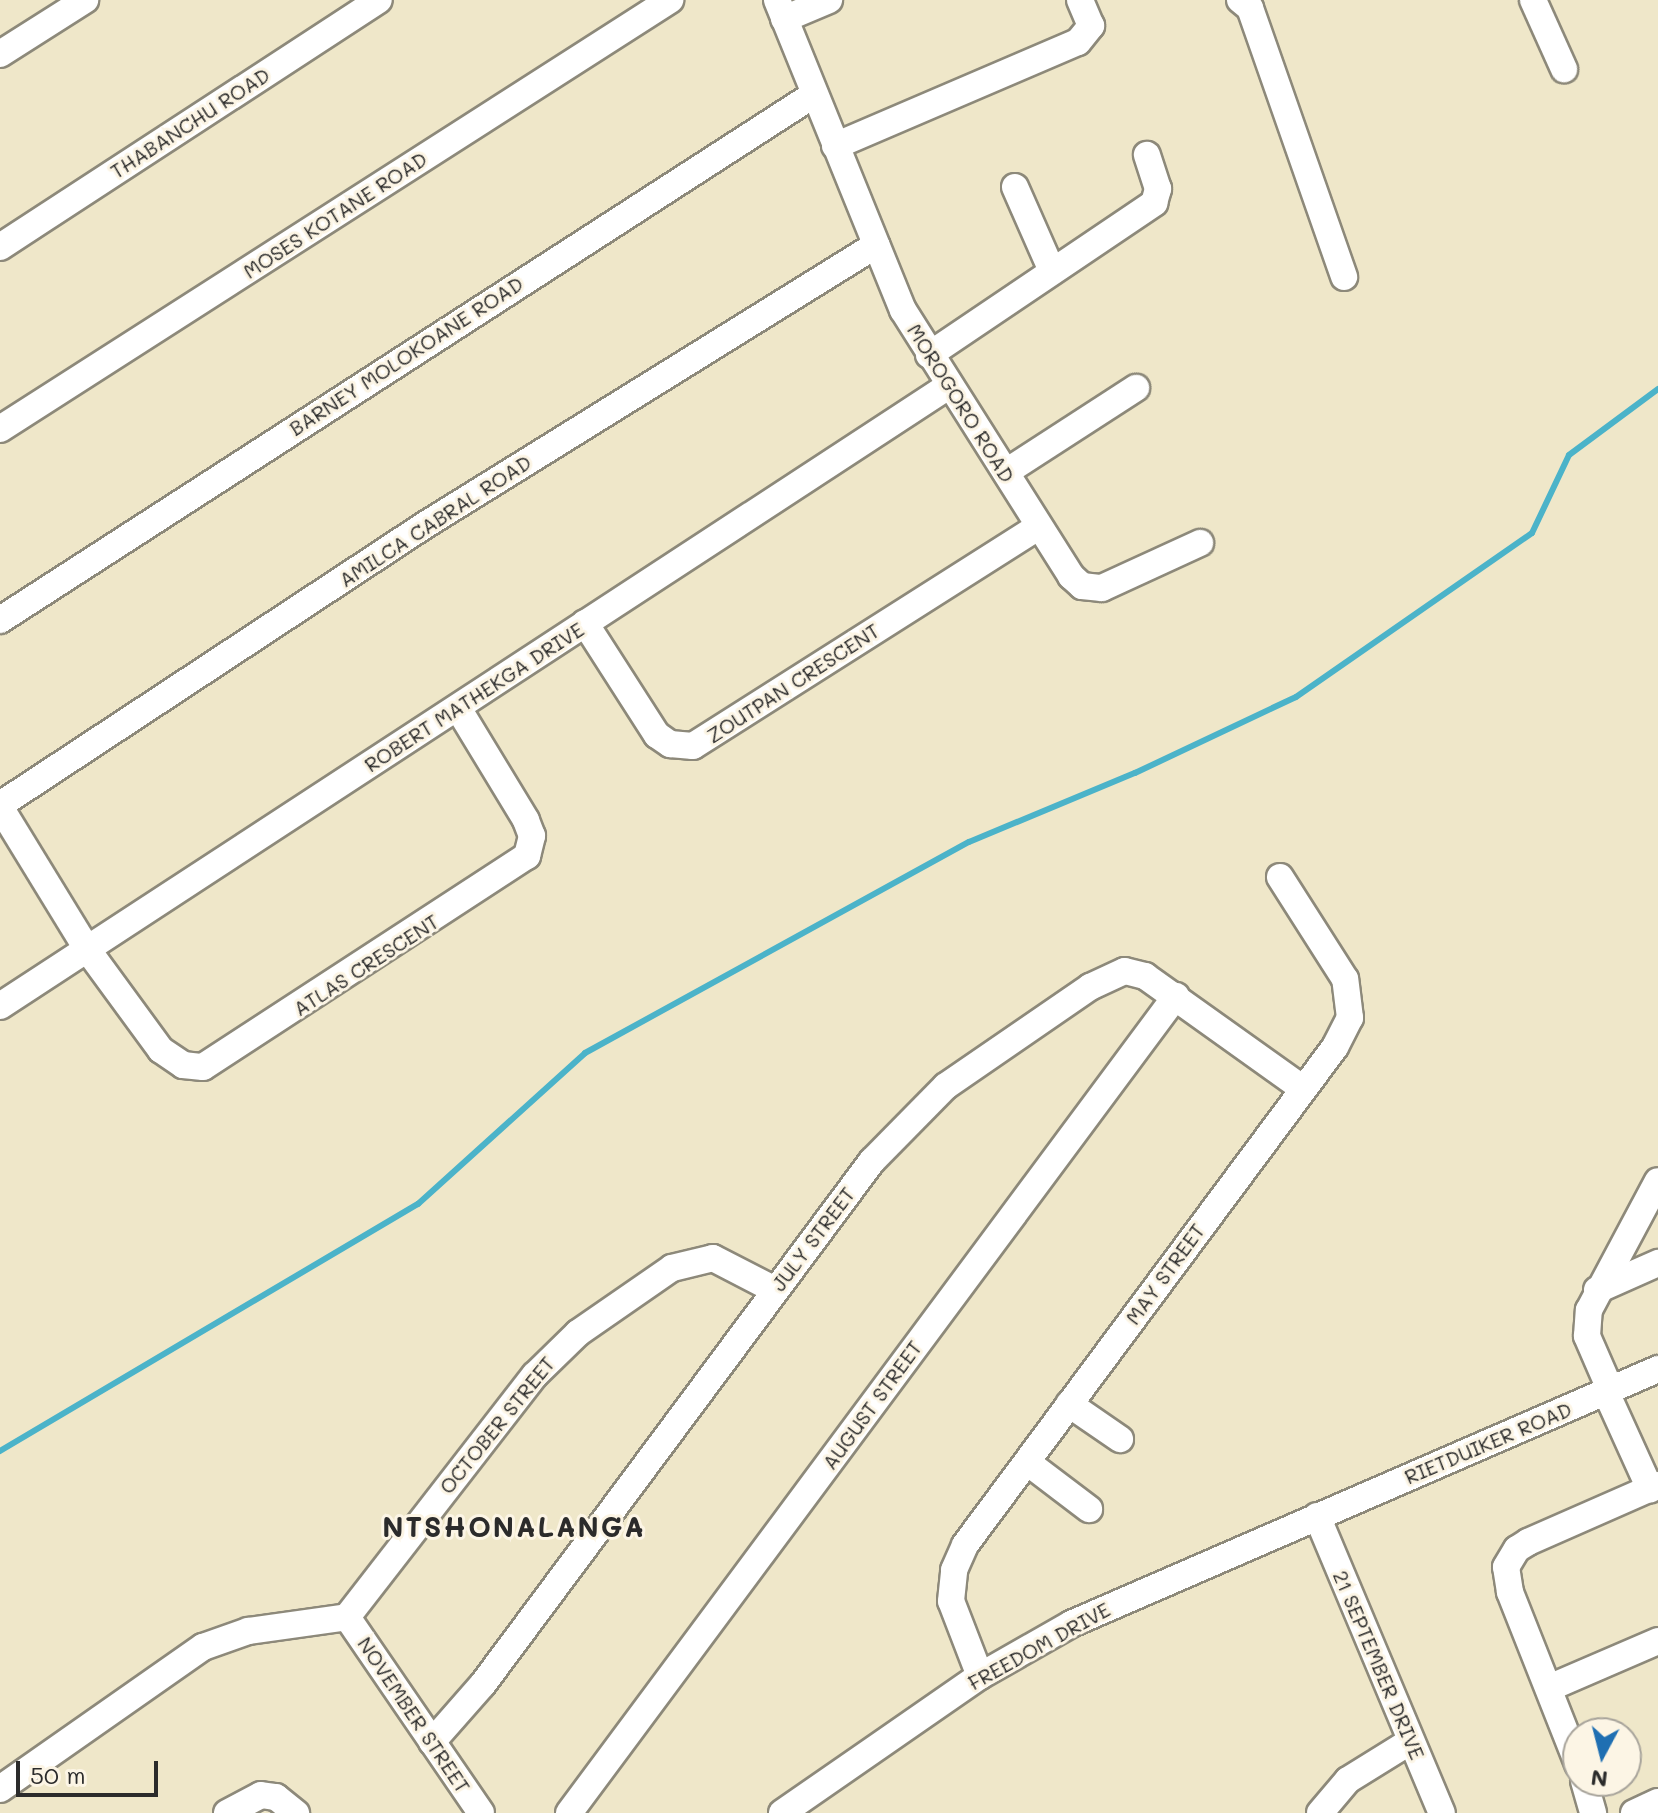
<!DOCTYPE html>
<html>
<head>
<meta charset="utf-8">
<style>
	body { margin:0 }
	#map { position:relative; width:1658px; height:1813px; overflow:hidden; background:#efe7c9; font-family:Mali,sans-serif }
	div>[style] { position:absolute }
	.stream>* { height:6px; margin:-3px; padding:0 3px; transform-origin:3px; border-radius:3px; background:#4bb3c9 }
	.roads { filter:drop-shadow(2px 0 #8d897a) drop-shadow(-2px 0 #8d897a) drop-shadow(0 2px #8d897a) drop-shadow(0 -2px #8d897a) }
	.minor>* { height:26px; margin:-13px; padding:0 13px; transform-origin:13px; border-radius:13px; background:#fff }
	span { translate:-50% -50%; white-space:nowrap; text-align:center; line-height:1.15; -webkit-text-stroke:6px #fcf5e5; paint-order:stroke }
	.street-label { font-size:20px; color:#2b2b2b }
	.district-label { font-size:28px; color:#2b2b2b; font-weight:700; letter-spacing:2px }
	.north { position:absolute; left:1562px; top:1717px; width:80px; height:80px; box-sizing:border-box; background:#fcf5e5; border:2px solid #a8a49b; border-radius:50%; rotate:187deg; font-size:22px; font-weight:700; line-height:32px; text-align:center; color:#2b2b2b }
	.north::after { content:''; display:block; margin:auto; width:28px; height:36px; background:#1f6fb2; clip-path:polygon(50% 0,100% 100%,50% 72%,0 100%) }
	.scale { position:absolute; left:16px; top:1761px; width:142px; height:36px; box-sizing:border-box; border:4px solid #2b2b2b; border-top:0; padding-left:10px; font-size:24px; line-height:28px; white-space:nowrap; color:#2b2b2b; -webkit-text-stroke:6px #fcf5e5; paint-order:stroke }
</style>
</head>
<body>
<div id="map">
	<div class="stream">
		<i style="left:0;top:1451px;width:486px;rotate:-30.6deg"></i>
		<i style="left:418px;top:1204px;width:225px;rotate:-42.1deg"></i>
		<i style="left:585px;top:1053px;width:438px;rotate:-28.8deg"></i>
		<i style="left:969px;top:842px;width:180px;rotate:-22.6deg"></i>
		<i style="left:1135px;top:773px;width:178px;rotate:-25.3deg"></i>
		<i style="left:1296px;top:697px;width:287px;rotate:-34.8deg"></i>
		<i style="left:1532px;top:533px;width:86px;rotate:-64.6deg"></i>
		<i style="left:1569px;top:455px;width:111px;rotate:-36.6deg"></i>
	</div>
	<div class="roads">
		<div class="minor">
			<i style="left:777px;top:0;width:335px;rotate:67.9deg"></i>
			<i style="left:903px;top:310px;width:315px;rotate:57.7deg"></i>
			<i style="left:1071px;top:576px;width:15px;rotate:42deg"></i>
			<i style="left:1082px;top:586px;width:20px;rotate:6deg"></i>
			<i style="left:1102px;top:588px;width:108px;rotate:-24.7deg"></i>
			<i style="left:1240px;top:0;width:13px;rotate:39deg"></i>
			<i style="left:1250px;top:8px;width:285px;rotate:70.7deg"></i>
			<i style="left:1533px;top:0;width:76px;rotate:65.8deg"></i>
			<i style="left:784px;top:19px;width:49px;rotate:-22.9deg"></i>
			<i style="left:0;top:54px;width:101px;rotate:-32.4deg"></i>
			<i style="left:835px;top:146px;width:264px;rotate:-23.2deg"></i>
			<i style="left:1078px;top:42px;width:21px;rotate:-51deg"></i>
			<i style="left:1091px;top:26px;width:28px;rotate:-113deg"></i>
			<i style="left:1015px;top:187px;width:92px;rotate:66.2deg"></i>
			<i style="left:0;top:247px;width:452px;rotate:-33.1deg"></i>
			<i style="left:929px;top:355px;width:272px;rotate:-34deg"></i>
			<i style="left:1154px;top:203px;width:15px;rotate:-74deg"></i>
			<i style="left:1158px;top:189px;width:36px;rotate:-108deg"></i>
			<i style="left:0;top:429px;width:796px;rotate:-32.63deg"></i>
			<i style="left:1006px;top:472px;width:155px;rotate:-32.9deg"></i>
			<i style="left:0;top:620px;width:968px;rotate:-32.85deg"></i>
			<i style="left:585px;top:623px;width:133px;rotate:57.3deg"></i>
			<i style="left:657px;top:735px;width:16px;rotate:35deg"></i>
			<i style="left:670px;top:744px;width:23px;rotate:5deg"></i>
			<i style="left:693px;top:746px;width:409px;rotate:-32.4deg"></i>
			<i style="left:0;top:805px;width:509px;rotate:-33.38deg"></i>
			<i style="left:425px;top:525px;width:531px;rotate:-31.83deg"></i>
			<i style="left:0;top:807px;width:167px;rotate:58.5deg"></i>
			<i style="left:87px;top:949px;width:125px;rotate:53.8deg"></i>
			<i style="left:161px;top:1050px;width:27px;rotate:34deg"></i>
			<i style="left:183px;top:1065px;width:20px;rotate:6deg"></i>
			<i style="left:203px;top:1067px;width:387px;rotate:-33.1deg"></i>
			<i style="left:527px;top:856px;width:21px;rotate:-76deg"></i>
			<i style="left:532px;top:836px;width:17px;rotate:-111deg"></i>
			<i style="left:526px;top:820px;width:131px;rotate:-121.3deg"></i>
			<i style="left:0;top:1006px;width:1131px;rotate:-33.17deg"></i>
			<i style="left:1597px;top:1290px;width:67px;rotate:-23.9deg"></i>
			<i style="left:1610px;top:1389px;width:58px;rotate:-113.5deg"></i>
			<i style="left:1587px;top:1336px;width:26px;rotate:-86deg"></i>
			<i style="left:1589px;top:1310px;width:146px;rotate:-61.9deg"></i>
			<i style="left:1606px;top:1392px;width:107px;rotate:65.6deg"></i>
			<i style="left:1069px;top:1404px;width:62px;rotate:34.5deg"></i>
			<i style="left:1027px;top:1462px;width:78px;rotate:37.2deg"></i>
			<i style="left:1317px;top:1516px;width:322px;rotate:67.2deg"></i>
			<i style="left:347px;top:1617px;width:237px;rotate:55.6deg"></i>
			<i style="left:980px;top:1676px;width:80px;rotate:-111.1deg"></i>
			<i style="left:951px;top:1601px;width:31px;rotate:-84deg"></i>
			<i style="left:954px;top:1570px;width:27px;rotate:-66deg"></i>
			<i style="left:965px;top:1545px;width:620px;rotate:-53.39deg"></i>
			<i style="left:1335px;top:1047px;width:33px;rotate:-63deg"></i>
			<i style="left:1350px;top:1018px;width:39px;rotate:-97deg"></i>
			<i style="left:1345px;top:979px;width:121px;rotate:-122.5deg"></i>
			<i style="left:1549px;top:1688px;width:119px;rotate:-23.3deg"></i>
			<i style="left:432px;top:1742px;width:77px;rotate:-48.7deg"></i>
			<i style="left:483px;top:1684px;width:652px;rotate:-53.36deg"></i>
			<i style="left:872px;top:1161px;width:105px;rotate:-45.4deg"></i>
			<i style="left:946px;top:1086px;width:175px;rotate:-34.5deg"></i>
			<i style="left:1090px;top:987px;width:38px;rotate:-25deg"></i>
			<i style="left:1125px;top:971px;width:21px;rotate:14deg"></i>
			<i style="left:1145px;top:976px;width:193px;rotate:35.5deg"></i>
			<i style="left:1578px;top:1764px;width:185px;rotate:-111.6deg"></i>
			<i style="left:1510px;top:1592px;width:25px;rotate:-99deg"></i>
			<i style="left:1506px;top:1567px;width:21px;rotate:-59deg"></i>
			<i style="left:1517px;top:1549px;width:13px;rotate:-32deg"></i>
			<i style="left:1528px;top:1542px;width:142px;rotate:-23.7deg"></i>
			<i style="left:1584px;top:1781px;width:33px;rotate:74deg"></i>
			<i style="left:0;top:1789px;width:248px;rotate:-35deg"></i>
			<i style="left:203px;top:1647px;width:48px;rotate:-19.6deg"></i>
			<i style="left:248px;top:1631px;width:100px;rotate:-8deg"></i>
			<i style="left:347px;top:1617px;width:306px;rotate:-52.2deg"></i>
			<i style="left:535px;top:1375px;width:60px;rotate:-44.3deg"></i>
			<i style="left:578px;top:1333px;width:114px;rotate:-34.7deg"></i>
			<i style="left:672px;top:1268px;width:42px;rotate:-13.7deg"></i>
			<i style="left:713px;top:1258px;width:70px;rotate:27.3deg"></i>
			<i style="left:227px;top:1813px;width:38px;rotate:-28deg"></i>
			<i style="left:261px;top:1795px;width:15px;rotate:8deg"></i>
			<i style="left:276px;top:1797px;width:26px;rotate:39deg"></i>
			<i style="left:569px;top:1813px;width:1018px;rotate:-53.39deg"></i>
			<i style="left:782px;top:1813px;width:241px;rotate:-34.7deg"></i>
			<i style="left:980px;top:1676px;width:105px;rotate:-29.7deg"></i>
			<i style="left:1071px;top:1624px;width:640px;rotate:-23.48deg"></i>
			<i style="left:1320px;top:1813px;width:43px;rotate:-49.7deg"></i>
			<i style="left:1348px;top:1780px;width:74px;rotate:-31.8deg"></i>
			<i style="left:1634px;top:1813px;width:26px;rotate:-25deg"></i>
		</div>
	</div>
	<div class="street-label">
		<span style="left:190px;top:123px;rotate:-33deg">THABANCHU ROAD</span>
		<span style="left:335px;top:215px;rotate:-33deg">MOSES KOTANE ROAD</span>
		<span style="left:406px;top:356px;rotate:-33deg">BARNEY MOLOKOANE ROAD</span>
		<span style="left:961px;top:403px;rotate:58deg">MOROGORO ROAD</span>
		<span style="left:435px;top:521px;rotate:-33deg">AMILCA CABRAL ROAD</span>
		<span style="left:793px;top:683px;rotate:-33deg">ZOUTPAN CRESCENT</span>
		<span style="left:474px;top:697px;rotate:-33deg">ROBERT MATHEKGA DRIVE</span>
		<span style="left:366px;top:965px;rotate:-33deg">ATLAS CRESCENT</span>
		<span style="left:813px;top:1239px;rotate:-53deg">JULY STREET</span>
		<span style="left:1165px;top:1274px;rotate:-54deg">MAY STREET</span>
		<span style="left:872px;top:1405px;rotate:-54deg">AUGUST STREET</span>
		<span style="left:497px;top:1425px;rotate:-51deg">OCTOBER STREET</span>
		<span style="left:1488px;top:1443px;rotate:-23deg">RIETDUIKER ROAD</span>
		<span style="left:1039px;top:1646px;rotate:-29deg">FREEDOM DRIVE</span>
		<span style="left:1379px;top:1665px;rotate:67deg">21 SEPTEMBER DRIVE</span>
		<span style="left:414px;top:1715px;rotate:56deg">NOVEMBER STREET</span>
	</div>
	<div class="district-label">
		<span style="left:514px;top:1526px">NTSHONALANGA</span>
	</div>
	<div class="north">N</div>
	<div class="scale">50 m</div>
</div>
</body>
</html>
